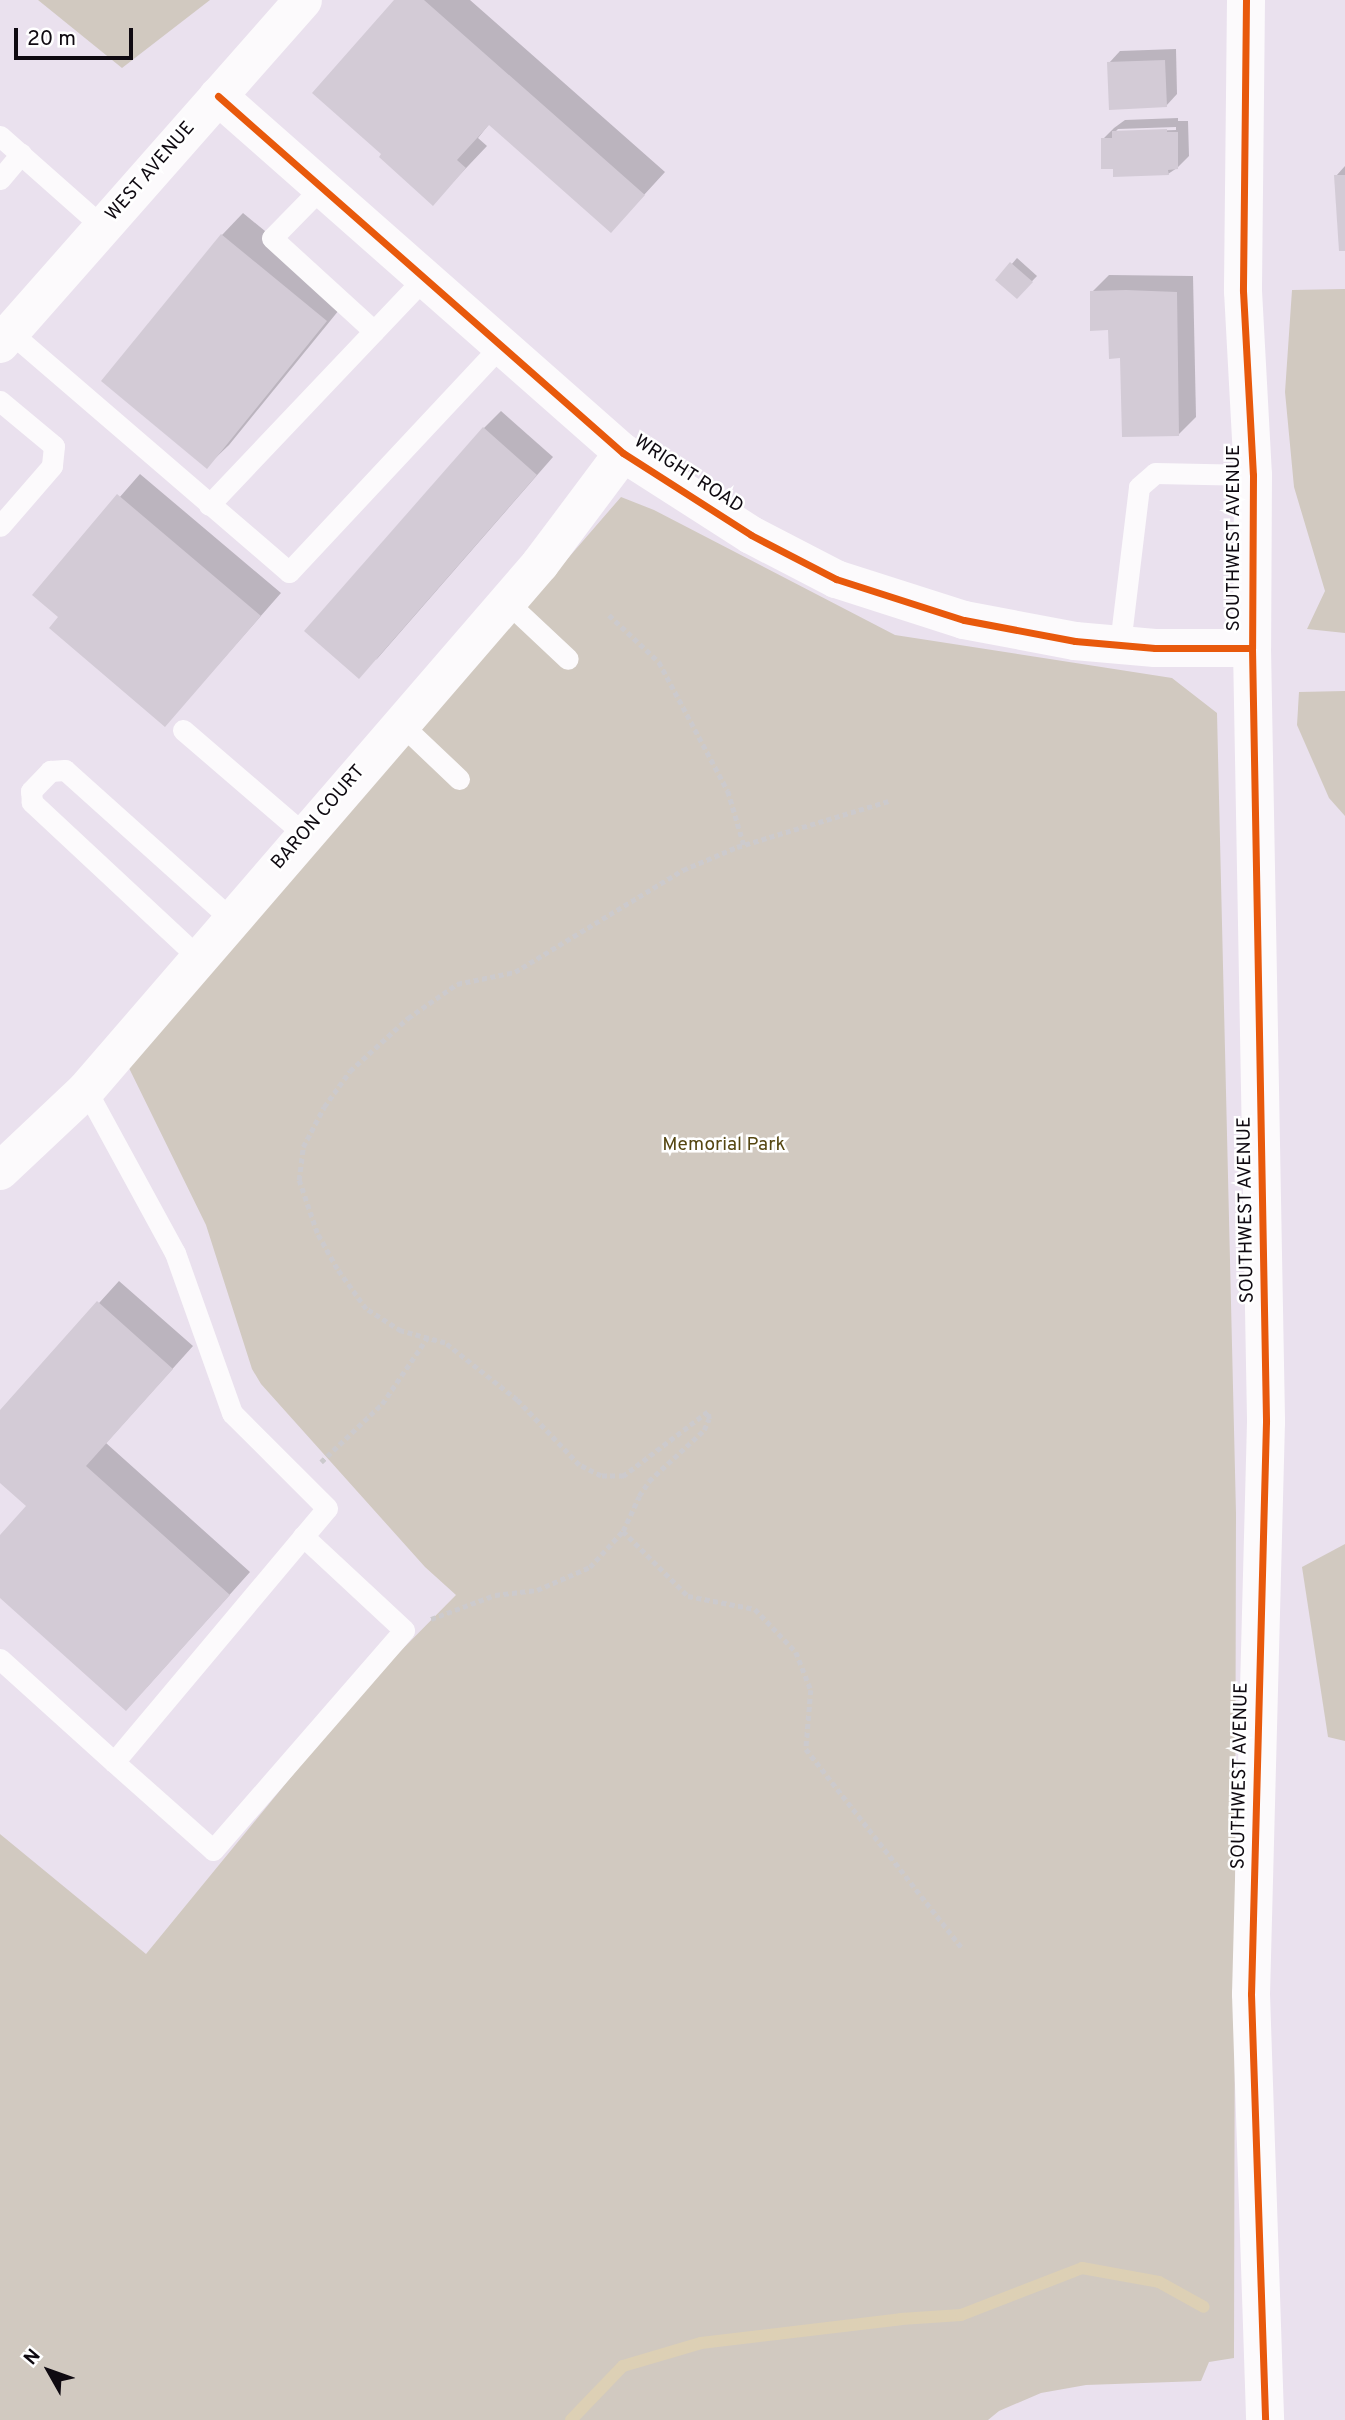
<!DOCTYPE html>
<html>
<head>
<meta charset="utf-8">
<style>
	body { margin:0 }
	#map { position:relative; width:1345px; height:2420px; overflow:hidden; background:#eae1ee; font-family:Overpass,sans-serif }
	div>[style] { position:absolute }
	.green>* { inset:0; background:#d1c9c0 }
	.shadow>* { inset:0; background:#0003 }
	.stream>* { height:12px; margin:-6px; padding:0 6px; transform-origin:6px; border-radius:6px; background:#ddd0b5 }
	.building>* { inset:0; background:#d3cbd6 }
	.path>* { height:4.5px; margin-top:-2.25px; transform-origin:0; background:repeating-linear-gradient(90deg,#cccacd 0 5px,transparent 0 8.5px) }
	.service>* { height:21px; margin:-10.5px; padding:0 10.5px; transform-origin:10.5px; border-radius:10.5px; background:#fcfafc }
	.minor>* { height:38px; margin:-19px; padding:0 19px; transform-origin:19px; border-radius:19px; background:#fcfafc }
	.tertiary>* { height:38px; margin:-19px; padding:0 19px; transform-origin:19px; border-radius:19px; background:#fcfafc }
	.primary>* { height:38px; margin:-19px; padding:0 19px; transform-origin:19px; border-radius:19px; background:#fcfafc }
	.cycleway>* { height:7px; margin:-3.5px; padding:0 3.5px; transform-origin:3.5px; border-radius:3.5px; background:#e8590c }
	span { translate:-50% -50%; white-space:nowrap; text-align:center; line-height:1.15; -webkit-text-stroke:5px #fff; paint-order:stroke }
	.street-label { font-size:19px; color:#0f0a11 }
	.park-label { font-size:19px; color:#554611 }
	.north { position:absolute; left:14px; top:2336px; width:70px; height:70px; -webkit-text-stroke:5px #fff; paint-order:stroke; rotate:310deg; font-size:19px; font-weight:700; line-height:28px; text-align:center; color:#0f0a11 }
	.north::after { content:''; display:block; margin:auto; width:24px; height:32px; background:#0f0a11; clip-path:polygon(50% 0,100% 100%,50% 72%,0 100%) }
	.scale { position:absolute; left:14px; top:28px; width:119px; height:32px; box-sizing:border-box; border:4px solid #0f0a11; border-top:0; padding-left:9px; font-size:21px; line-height:24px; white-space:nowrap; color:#0f0a11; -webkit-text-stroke:5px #fff; paint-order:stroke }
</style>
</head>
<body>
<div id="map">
	<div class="green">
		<i style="clip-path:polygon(38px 0,210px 0,122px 68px)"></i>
		<i style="clip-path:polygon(1345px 289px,1345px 633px,1307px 629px,1325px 591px,1294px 487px,1285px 392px,1292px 290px)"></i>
		<i style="clip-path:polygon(621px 497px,654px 510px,895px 635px,1172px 678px,1217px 713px,1236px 1513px,1234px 2358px,1209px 2362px,1201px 2381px,1086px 2385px,1041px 2393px,999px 2411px,988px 2420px,0 2420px,0 1834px,146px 1954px,364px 1688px,456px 1595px,425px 1567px,261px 1384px,252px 1369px,206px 1225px,128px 1066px)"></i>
		<i style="clip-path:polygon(1345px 691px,1345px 816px,1329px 798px,1297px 725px,1299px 692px)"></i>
		<i style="clip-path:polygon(1345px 1544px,1345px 1741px,1328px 1737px,1302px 1567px)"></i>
	</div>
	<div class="shadow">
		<i style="clip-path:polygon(396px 0,470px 0,665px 172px,611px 231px,490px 123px,478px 138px,487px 146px,433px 203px)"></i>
		<i style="clip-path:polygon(1176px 49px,1177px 94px,1166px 106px,1109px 63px,1120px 51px)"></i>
		<i style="clip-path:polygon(evenodd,1178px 118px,1178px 121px,1188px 121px,1189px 156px,1177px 168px,1168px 174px,1114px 167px,1103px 139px,1114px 128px,1125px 120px,1178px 118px,1176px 127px,1176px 130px,1115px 132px,1118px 129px,1176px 127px)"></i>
		<i style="clip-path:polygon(1345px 166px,1345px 249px,1336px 176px)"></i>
		<i style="clip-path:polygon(243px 213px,348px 299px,229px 445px,207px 466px,222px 235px)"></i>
		<i style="clip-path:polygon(1017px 258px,1037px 276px,1017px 297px,998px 280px)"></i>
		<i style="clip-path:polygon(1109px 275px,1193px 276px,1196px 417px,1179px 434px,1122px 357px,1092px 292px)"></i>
		<i style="clip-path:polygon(501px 411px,553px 457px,376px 660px,484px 428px)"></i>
		<i style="clip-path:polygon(140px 474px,281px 593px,165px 725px,60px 617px,34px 595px)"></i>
		<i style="clip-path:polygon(119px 1281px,193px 1346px,106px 1443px,250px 1572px,147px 1687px,0 1596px,0 1538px,28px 1506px,0 1481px,0 1412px)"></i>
	</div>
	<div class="stream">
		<i style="left:571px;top:2420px;width:75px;rotate:-46.1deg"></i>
		<i style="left:623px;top:2366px;width:81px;rotate:-16.4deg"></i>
		<i style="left:701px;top:2343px;width:201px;rotate:-6.8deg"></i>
		<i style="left:901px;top:2319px;width:60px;rotate:-3.8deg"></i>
		<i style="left:961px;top:2315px;width:130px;rotate:-21.2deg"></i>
		<i style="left:1082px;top:2268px;width:78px;rotate:10.3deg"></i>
		<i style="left:1159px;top:2282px;width:51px;rotate:29.1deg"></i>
	</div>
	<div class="building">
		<i style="clip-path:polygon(394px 0,424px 0,645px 195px,611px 233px,489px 125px,457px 160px,466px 168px,433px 206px,379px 157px,381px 154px,312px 93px)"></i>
		<i style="clip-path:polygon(1165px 60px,1167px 107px,1109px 110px,1107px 62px)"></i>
		<i style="clip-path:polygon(1167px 129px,1167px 132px,1178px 132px,1178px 169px,1168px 170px,1169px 175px,1113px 177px,1113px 169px,1101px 169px,1101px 138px,1112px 138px,1112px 131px)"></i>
		<i style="clip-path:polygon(1334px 175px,1345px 175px,1345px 251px,1339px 251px)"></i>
		<i style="clip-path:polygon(221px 234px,327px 321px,207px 469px,101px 381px)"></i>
		<i style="clip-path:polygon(1010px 262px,1033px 282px,1017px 299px,995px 280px)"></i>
		<i style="clip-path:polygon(1126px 290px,1177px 292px,1179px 436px,1122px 437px,1120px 358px,1109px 359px,1108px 330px,1090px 331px,1090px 291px)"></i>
		<i style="clip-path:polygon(483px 427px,537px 475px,359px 679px,304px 631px)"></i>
		<i style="clip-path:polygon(117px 494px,261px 616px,165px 727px,49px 628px,58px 617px,32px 595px)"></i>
		<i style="clip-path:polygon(97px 1301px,173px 1369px,86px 1466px,230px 1595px,126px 1711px,0 1598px,0 1535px,26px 1506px,0 1483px,0 1410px)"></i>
	</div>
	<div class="path">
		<i style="left:609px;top:615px;width:69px;rotate:43.2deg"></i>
		<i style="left:659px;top:662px;width:146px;rotate:61.9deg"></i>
		<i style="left:728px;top:791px;width:56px;rotate:73.5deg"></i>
		<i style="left:321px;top:1462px;width:84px;rotate:-43.6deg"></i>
		<i style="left:382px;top:1404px;width:80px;rotate:-55.7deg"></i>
		<i style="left:623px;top:1531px;width:92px;rotate:45deg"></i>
		<i style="left:688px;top:1596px;width:68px;rotate:11deg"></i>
		<i style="left:755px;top:1609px;width:59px;rotate:46.4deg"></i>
		<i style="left:796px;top:1652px;width:41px;rotate:68.5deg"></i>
		<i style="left:811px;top:1690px;width:59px;rotate:94.8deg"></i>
		<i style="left:806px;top:1749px;width:254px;rotate:51.9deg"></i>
		<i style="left:431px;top:1619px;width:68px;rotate:-20.6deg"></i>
		<i style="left:495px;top:1595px;width:42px;rotate:-6.8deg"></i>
		<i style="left:537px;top:1590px;width:58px;rotate:-23.5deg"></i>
		<i style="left:590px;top:1567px;width:49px;rotate:-47.5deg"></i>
		<i style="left:623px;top:1531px;width:38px;rotate:-65deg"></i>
		<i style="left:639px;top:1496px;width:18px;rotate:-56deg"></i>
		<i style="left:649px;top:1481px;width:75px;rotate:-42.8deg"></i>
		<i style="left:704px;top:1430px;width:12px;rotate:-66deg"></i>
		<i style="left:709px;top:1419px;width:7px;rotate:-98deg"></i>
		<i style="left:708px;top:1412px;width:106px;rotate:142.7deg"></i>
		<i style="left:624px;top:1476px;width:23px;rotate:180deg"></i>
		<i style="left:601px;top:1476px;width:25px;rotate:-153deg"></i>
		<i style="left:579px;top:1465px;width:90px;rotate:-133.6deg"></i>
		<i style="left:517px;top:1400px;width:92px;rotate:-141.6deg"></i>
		<i style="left:445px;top:1343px;width:46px;rotate:-164.7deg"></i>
		<i style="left:401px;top:1331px;width:41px;rotate:-147.8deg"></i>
		<i style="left:366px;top:1309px;width:49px;rotate:-125.9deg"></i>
		<i style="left:337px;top:1269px;width:41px;rotate:-119.1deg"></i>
		<i style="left:317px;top:1233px;width:56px;rotate:-108.8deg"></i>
		<i style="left:299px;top:1180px;width:33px;rotate:-83deg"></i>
		<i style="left:303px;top:1147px;width:45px;rotate:-62.3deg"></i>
		<i style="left:324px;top:1107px;width:44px;rotate:-54.2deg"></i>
		<i style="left:350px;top:1071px;width:79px;rotate:-42.4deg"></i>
		<i style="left:408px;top:1018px;width:60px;rotate:-34.8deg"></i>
		<i style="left:457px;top:984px;width:59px;rotate:-11.7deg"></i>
		<i style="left:515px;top:972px;width:197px;rotate:-31.3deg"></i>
		<i style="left:683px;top:870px;width:59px;rotate:-23.1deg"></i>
		<i style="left:737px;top:847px;width:158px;rotate:-16.9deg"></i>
	</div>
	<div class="service">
		<i style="left:0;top:136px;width:137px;rotate:41.5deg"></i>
		<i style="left:0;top:179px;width:33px;rotate:-50deg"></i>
		<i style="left:322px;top:187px;width:71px;rotate:134.4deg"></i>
		<i style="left:272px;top:238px;width:138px;rotate:42.4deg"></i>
		<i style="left:10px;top:332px;width:368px;rotate:40.7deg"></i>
		<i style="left:289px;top:572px;width:312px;rotate:-46.9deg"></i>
		<i style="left:0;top:401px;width:70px;rotate:39.8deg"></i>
		<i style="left:54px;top:446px;width:20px;rotate:96deg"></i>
		<i style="left:52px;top:466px;width:79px;rotate:130.9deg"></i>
		<i style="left:209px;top:505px;width:314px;rotate:-46.5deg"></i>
		<i style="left:507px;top:602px;width:83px;rotate:43.1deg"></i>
		<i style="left:1120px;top:644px;width:158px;rotate:-83.1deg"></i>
		<i style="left:1139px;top:487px;width:21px;rotate:-41deg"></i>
		<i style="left:1155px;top:473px;width:98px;rotate:1.2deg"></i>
		<i style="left:401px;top:724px;width:80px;rotate:43.5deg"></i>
		<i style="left:183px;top:730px;width:161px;rotate:40.7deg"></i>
		<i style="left:199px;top:958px;width:229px;rotate:-137deg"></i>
		<i style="left:32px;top:802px;width:11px;rotate:-95deg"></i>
		<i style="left:31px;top:791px;width:28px;rotate:-46deg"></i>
		<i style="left:50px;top:771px;width:15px;rotate:-4deg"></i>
		<i style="left:65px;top:770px;width:224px;rotate:41.9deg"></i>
		<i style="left:0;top:1659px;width:154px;rotate:42.1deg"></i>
		<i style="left:114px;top:1762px;width:331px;rotate:-50deg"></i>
		<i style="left:327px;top:1508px;width:134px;rotate:-135deg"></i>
		<i style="left:232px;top:1413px;width:170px;rotate:-109.6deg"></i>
		<i style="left:175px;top:1253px;width:186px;rotate:-118.6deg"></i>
		<i style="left:114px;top:1762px;width:132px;rotate:41.6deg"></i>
		<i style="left:213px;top:1850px;width:291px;rotate:-49deg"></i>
		<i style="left:404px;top:1630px;width:138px;rotate:-137.1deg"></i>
	</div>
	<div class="minor">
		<i style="left:218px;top:96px;width:540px;rotate:41.4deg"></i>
		<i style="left:623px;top:453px;width:152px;rotate:32.6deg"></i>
		<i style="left:751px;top:535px;width:96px;rotate:27.4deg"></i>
		<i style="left:836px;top:579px;width:134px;rotate:17.8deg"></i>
		<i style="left:964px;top:620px;width:113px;rotate:10.7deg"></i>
		<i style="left:1075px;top:641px;width:80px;rotate:5deg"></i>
		<i style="left:1155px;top:648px;width:97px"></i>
		<i style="left:0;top:1171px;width:118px;rotate:-43.3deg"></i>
		<i style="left:86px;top:1090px;width:695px;rotate:-49.2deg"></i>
		<i style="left:540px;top:564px;width:139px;rotate:-53.2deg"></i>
	</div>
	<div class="tertiary">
		<i style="left:1246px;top:0;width:291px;rotate:90.6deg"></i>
		<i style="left:1243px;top:291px;width:184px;rotate:86.9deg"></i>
		<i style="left:1253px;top:475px;width:173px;rotate:90.3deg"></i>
		<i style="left:1252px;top:648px;width:774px;rotate:88.96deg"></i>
		<i style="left:1266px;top:1422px;width:572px;rotate:91.5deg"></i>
		<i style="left:1251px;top:1994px;width:426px;rotate:88.1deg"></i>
	</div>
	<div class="primary">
		<i style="left:0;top:344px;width:458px;rotate:-48.6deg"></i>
	</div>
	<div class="cycleway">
		<i style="left:1246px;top:0;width:291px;rotate:90.6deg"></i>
		<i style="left:1243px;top:291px;width:184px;rotate:86.9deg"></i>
		<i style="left:1253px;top:475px;width:173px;rotate:90.3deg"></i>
		<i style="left:1252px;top:648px;width:774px;rotate:88.96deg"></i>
		<i style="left:1266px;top:1422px;width:572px;rotate:91.5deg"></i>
		<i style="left:1251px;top:1994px;width:426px;rotate:88.1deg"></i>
		<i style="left:218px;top:96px;width:540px;rotate:41.4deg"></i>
		<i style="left:623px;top:453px;width:152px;rotate:32.6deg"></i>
		<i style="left:751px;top:535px;width:96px;rotate:27.4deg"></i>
		<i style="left:836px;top:579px;width:134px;rotate:17.8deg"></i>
		<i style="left:964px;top:620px;width:113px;rotate:10.7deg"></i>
		<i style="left:1075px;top:641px;width:80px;rotate:5deg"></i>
		<i style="left:1155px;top:648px;width:97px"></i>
	</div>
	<div class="street-label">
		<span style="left:151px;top:172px;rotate:-49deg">WEST AVENUE</span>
		<span style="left:688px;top:475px;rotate:33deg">WRIGHT ROAD</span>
		<span style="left:1235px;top:538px;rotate:-90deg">SOUTHWEST AVENUE</span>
		<span style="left:319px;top:818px;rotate:-49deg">BARON COURT</span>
		<span style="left:1247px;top:1210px;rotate:-91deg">SOUTHWEST AVENUE</span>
		<span style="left:1241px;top:1776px;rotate:-89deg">SOUTHWEST AVENUE</span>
	</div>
	<div class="park-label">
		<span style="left:724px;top:1146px">Memorial Park</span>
	</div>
	<div class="north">N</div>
	<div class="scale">20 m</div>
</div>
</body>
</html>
